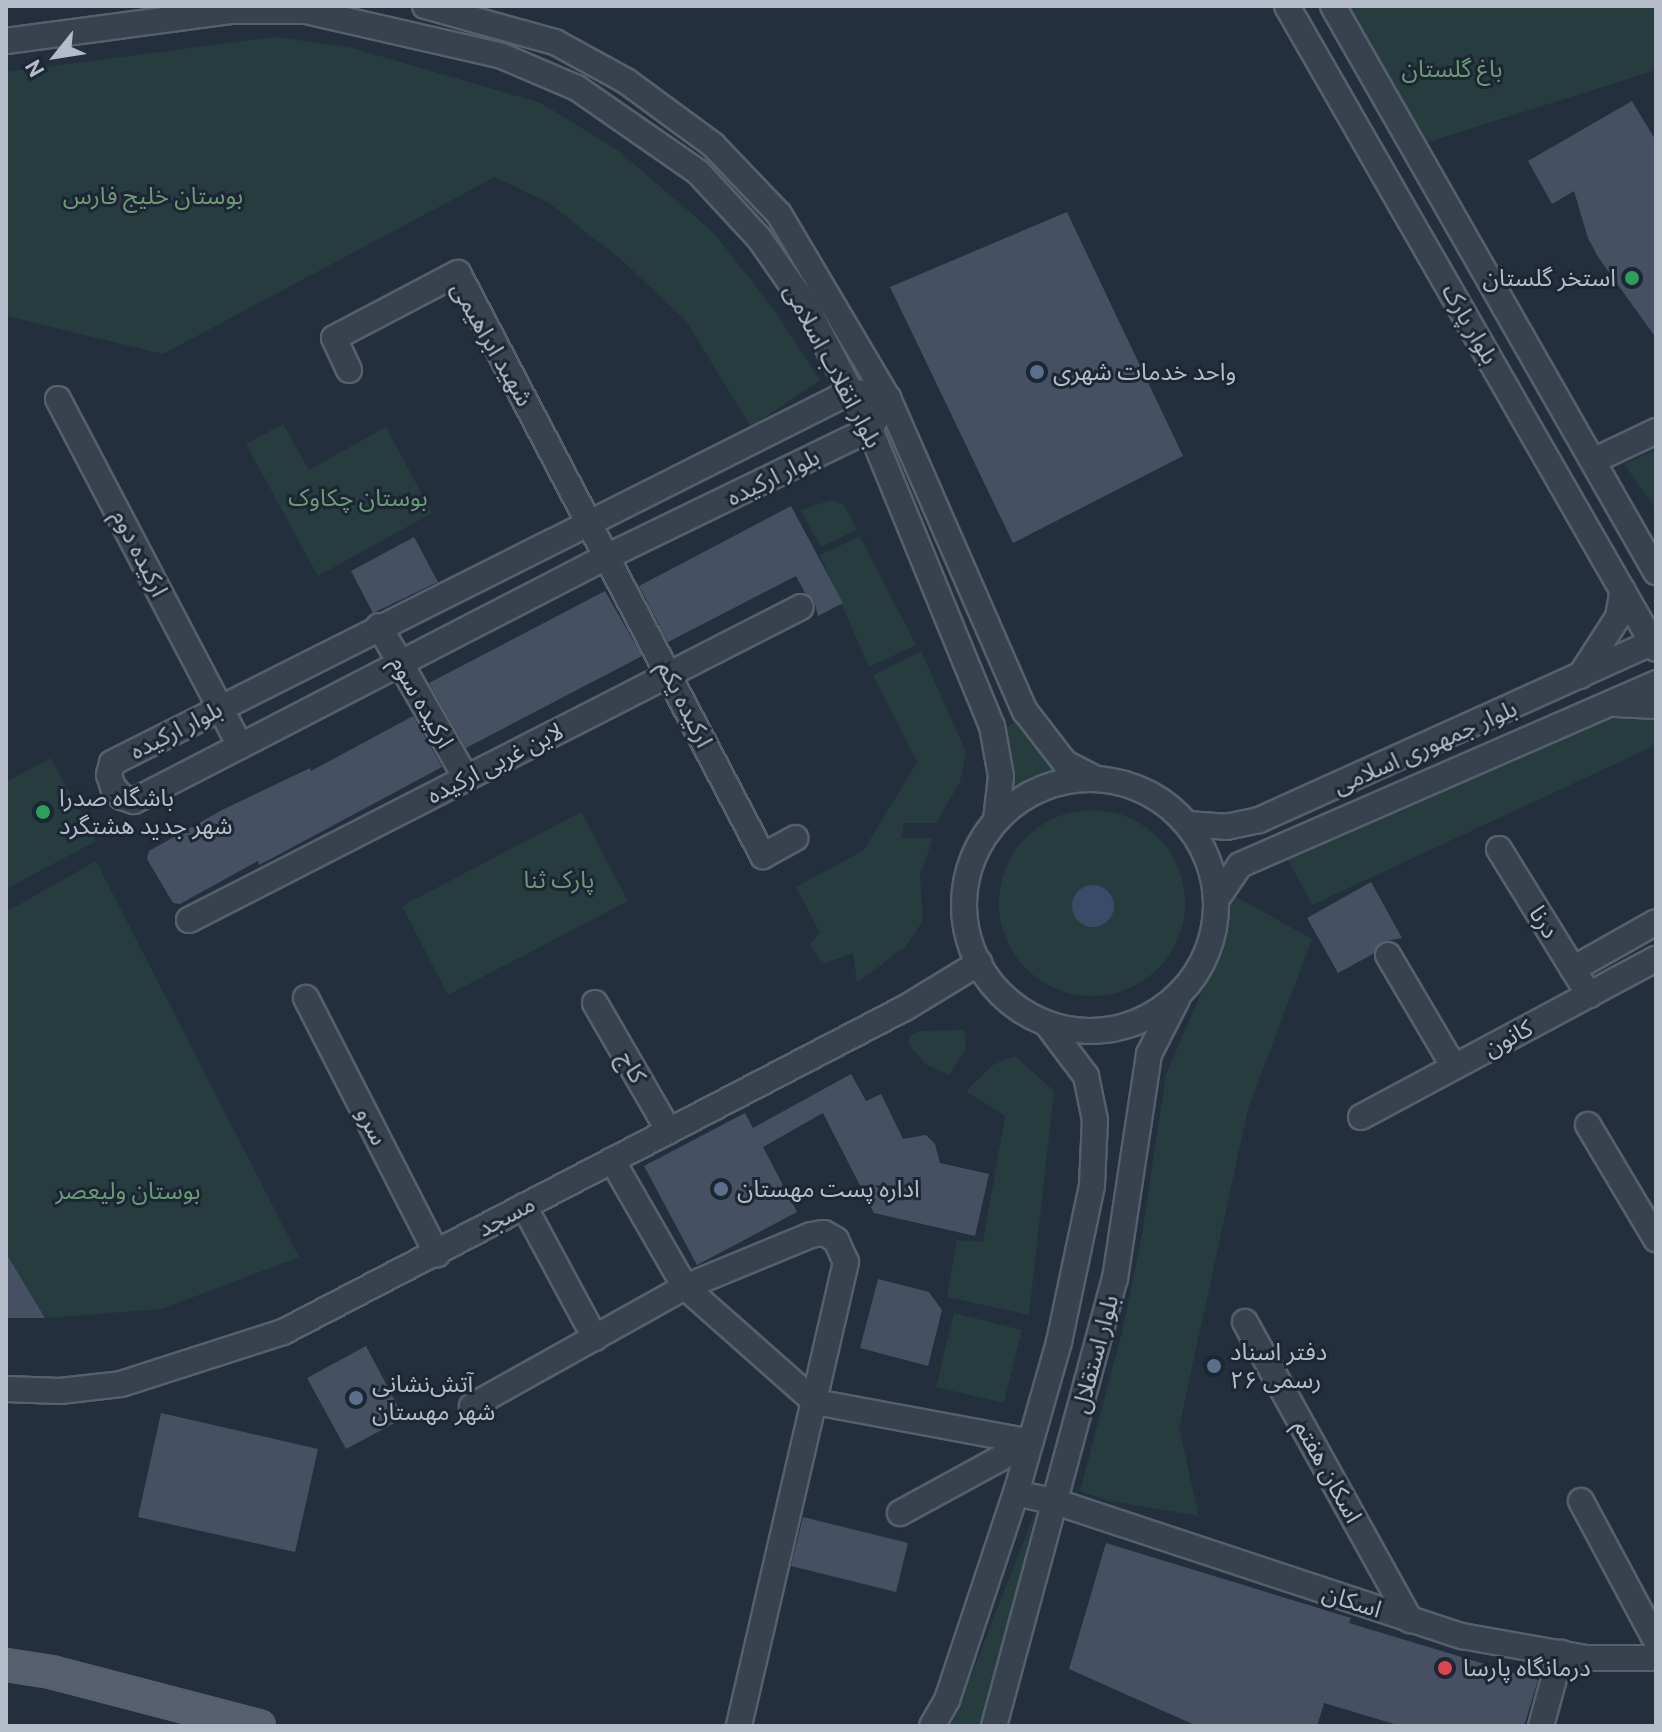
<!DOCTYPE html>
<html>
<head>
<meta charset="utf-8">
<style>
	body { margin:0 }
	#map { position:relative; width:1662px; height:1732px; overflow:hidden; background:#242f3e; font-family:Cabin,"Noto Sans Arabic",sans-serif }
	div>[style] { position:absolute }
	.green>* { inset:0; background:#263c3f }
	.round { border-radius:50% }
	.water>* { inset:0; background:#394c67 }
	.building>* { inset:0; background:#455162 }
	.roads { filter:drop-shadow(2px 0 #565f6c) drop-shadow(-2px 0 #565f6c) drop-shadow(0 2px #565f6c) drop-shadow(0 -2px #565f6c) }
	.minor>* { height:24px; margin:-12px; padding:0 12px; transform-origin:12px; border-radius:12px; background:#38414e }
	.minor>.ring { margin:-12px; padding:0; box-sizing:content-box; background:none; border:24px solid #38414e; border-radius:50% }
	.major>* { height:30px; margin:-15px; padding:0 15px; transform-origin:15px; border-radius:15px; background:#56606e }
	.dots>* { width:22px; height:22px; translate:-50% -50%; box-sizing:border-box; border:4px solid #1d2633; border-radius:50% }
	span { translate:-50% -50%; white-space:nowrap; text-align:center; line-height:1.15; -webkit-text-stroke:6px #1d2633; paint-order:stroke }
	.park-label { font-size:24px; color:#6b9a76 }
	.poi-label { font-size:24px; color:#b4bcc9 }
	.right { translate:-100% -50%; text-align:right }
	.left { translate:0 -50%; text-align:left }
	.street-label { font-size:24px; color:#b4bcc9 }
	.frame { position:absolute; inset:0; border:8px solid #b4bcc9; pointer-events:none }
	.north { position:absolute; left:16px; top:16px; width:80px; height:80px; -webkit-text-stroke:6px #1d2633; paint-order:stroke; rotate:240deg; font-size:22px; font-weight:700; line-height:32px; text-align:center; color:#b4bcc9 }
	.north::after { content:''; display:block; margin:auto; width:28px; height:36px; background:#b4bcc9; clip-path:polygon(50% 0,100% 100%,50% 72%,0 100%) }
</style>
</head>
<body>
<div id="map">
	<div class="green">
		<i style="clip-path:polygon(1358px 6px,1656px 6px,1656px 70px,1422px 144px,1344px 11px)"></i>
		<i style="clip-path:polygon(275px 37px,349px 47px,541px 103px,620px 152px,714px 233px,774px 310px,820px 380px,751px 427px,686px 321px,624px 262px,549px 203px,495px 177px,163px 354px,6px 316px,6px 72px)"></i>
		<i style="clip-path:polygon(283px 424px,309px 470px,386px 427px,432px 513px,318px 576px,246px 444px)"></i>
		<i style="clip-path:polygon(1656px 449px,1656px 509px,1624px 464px)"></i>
		<i style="clip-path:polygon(832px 500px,844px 505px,857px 530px,821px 547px,800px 510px)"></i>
		<i style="clip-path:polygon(860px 536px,916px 645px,869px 667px,820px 555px)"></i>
		<i style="clip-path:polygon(921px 651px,966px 752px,960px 782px,936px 823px,904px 823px,902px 838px,933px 838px,920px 875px,923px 921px,905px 947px,857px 983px,853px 953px,822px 964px,810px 944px,820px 933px,796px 887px,864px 850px,917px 762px,873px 675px)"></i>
		<i style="clip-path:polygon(1613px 713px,1656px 715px,1656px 745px,1312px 905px,1285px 854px)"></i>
		<i style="clip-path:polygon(1017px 722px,1054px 771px,1014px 791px,1011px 752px,1004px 728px)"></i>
		<i style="clip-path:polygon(51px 758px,96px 841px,6px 889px,6px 782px)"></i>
		<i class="round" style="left:999px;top:810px;width:186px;height:186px"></i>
		<i style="clip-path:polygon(581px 812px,628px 901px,448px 995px,402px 906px)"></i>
		<i style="clip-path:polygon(96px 861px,299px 1257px,162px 1309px,45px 1318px,6px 1253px,6px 912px)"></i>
		<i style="clip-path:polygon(1233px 895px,1312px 939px,1248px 1109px,1179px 1428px,1199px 1516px,1110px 1501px,1080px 1491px,1122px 1332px,1142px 1235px,1166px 1074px,1213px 966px)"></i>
		<i style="clip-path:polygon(965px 1030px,966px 1048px,949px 1075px,925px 1064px,908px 1044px,910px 1036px,920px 1031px)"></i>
		<i style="clip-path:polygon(1015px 1056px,1054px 1091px,1029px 1315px,947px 1297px,957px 1240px,983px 1242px,1005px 1116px,966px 1091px,993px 1065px)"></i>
		<i style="clip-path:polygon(954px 1313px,1022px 1330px,1004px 1403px,936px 1387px)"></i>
		<i style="clip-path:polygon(1037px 1507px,982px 1726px,949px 1726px,957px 1712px)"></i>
	</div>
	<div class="water">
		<i class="round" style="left:1072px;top:885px;width:42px;height:42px"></i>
	</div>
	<div class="building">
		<i style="clip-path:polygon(1632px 101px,1656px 141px,1656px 338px,1598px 257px,1588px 238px,1574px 191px,1552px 204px,1528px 161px)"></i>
		<i style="clip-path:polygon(1067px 212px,1183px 456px,1013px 543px,890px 287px)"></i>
		<i style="clip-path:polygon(791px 506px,843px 603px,818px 616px,814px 600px,805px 593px,796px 576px,668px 642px,639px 586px)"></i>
		<i style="clip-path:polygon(414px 537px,438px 582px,373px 613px,351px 571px)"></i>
		<i style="clip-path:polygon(605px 591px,642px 656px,466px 748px,429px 683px)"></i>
		<i style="clip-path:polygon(413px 716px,442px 767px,278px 855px,259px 865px,258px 861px,180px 904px,173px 903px,147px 859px,149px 851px,222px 810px,310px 768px,311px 771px)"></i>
		<i style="clip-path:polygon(1371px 882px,1402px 938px,1381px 942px,1373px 954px,1338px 973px,1307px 918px)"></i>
		<i style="clip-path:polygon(851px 1074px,866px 1101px,881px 1094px,903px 1139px,926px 1135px,935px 1144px,940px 1163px,989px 1174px,975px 1236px,874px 1213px,823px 1113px,763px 1147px,797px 1212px,697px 1265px,644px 1166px,745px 1113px,753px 1128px)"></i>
		<i style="clip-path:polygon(6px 1253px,45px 1318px,6px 1318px)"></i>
		<i style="clip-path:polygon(878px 1279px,929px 1292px,942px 1310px,928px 1366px,860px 1348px)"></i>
		<i style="clip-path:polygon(366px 1346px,404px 1418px,346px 1449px,307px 1378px)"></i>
		<i style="clip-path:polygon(161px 1413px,318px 1449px,295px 1552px,138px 1517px)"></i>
		<i style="clip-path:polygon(803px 1517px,908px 1543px,896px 1592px,791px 1566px)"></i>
		<i style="clip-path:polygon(1106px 1543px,1351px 1618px,1349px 1623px,1538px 1680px,1524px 1726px,1401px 1726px,1324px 1703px,1317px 1726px,1197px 1726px,1069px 1669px)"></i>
	</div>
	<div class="roads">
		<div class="minor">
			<i style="left:425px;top:6px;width:135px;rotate:15.5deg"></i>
			<i style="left:555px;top:42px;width:81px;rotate:28.8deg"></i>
			<i style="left:626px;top:81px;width:108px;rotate:36.3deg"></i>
			<i style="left:713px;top:145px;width:95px;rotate:46.3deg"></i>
			<i style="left:779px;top:214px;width:214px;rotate:59.4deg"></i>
			<i style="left:888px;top:398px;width:342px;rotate:66.4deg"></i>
			<i style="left:1025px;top:711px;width:66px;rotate:52.4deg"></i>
			<i style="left:1065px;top:763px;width:35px;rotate:27deg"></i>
			<i style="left:1287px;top:6px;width:741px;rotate:60.15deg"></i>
			<i style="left:1333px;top:6px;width:652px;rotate:60.29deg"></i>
			<i style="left:6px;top:41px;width:228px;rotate:-7.6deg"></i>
			<i style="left:232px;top:11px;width:74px"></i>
			<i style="left:306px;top:11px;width:201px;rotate:12.9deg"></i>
			<i style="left:502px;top:56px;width:82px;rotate:23.1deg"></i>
			<i style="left:577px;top:88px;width:147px;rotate:34.8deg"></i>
			<i style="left:698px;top:172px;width:90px;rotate:47.3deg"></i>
			<i style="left:759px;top:238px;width:80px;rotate:55.1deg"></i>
			<i style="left:805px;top:304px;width:141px;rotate:62.5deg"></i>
			<i style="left:870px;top:429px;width:321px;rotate:67.7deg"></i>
			<i style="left:992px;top:726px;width:51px;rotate:79.8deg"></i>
			<i style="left:1001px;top:776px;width:44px;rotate:96.5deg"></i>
			<i style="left:349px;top:370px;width:35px;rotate:-115deg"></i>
			<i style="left:334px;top:338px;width:140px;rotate:-27.7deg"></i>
			<i style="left:458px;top:273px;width:658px;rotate:62.38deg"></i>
			<i style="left:763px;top:856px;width:37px;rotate:-29deg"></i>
			<i style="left:852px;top:391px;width:37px;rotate:11deg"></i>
			<i style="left:888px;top:398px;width:36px;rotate:120deg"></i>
			<i style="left:870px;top:429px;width:291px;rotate:154.1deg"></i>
			<i style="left:608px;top:556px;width:534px;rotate:152.67deg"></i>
			<i style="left:134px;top:801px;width:13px;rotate:-162deg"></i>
			<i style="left:122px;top:797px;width:13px;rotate:-132deg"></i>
			<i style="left:113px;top:787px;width:13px;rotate:-108deg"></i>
			<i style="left:109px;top:775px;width:12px;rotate:-76deg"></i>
			<i style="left:112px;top:763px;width:828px;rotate:-26.69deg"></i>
			<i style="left:58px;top:399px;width:392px;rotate:62.3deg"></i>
			<i style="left:1595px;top:460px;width:68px;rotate:-25.4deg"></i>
			<i style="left:379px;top:626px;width:175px;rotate:60.2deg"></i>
			<i style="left:1580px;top:676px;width:70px;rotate:-57.2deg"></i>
			<i style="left:1618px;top:617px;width:27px;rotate:-80deg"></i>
			<i style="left:1615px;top:704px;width:41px;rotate:2.8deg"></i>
			<i class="ring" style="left:964px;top:779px;width:228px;height:228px"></i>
			<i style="left:1187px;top:824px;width:39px;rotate:4deg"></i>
			<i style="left:1226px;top:827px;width:34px;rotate:-12deg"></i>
			<i style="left:1259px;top:820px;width:435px;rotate:-24.3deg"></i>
			<i style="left:1499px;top:849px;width:172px;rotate:58.3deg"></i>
			<i style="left:1216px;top:900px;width:42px;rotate:-55.6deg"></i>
			<i style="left:1240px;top:865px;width:454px;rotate:-23.6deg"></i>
			<i style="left:189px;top:920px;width:687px;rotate:-27.09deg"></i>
			<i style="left:1388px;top:955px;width:130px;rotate:59.5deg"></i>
			<i style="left:1573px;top:969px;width:95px;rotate:-29.5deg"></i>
			<i style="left:306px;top:998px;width:288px;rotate:62.9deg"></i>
			<i style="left:595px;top:1003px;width:148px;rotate:60deg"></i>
			<i style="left:1361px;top:1117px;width:335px;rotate:-28.2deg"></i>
			<i style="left:1588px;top:1125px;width:133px;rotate:59.2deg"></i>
			<i style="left:612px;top:1160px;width:146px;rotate:60.1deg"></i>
			<i style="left:685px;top:1287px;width:174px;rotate:41.5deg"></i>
			<i style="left:815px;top:1402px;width:219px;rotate:10.5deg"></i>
			<i style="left:524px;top:1206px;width:150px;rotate:61.7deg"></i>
			<i style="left:1245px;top:1322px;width:341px;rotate:61deg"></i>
			<i style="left:6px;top:1389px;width:54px;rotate:2.1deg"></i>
			<i style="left:60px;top:1391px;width:61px;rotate:-6.5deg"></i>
			<i style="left:121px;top:1384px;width:170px;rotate:-17.8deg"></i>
			<i style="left:283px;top:1332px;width:701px;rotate:-27.52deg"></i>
			<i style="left:905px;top:1008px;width:87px;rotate:-31.3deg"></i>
			<i style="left:472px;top:1406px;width:244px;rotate:-29.2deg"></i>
			<i style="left:685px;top:1287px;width:136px;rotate:-22.4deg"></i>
			<i style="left:811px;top:1235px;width:13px;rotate:-9deg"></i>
			<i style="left:824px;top:1233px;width:14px;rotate:30deg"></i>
			<i style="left:836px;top:1240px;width:24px;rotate:66deg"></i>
			<i style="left:846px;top:1262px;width:476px;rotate:103deg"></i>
			<i style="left:1016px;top:1493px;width:41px;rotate:12.7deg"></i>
			<i style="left:1056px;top:1502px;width:428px;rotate:18.3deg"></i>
			<i style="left:1462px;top:1636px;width:126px;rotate:10.1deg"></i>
			<i style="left:1586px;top:1658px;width:70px"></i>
			<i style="left:1581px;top:1501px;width:159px;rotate:61.8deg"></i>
			<i style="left:900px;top:1513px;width:148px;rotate:-28.6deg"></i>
			<i style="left:932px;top:1726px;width:30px;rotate:-60deg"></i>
			<i style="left:947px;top:1700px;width:218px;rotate:-71.6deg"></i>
			<i style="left:1016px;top:1493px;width:157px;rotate:-74.1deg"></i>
			<i style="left:1059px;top:1342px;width:160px;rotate:-78.1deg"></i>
			<i style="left:1092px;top:1185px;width:65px;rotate:-87.4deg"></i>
			<i style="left:1095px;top:1120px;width:45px;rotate:-101.6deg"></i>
			<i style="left:1086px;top:1076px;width:66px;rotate:-127deg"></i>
			<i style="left:994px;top:1726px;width:463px;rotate:-74.9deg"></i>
			<i style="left:1115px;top:1279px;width:228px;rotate:-81.4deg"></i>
			<i style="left:1149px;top:1054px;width:62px;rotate:-63deg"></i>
			<i style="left:1541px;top:1726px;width:76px;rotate:-74.7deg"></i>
		</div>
		<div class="major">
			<i style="left:6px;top:1665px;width:46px;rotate:8.8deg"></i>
			<i style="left:51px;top:1672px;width:215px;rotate:14.6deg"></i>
		</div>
	</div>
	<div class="dots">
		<i style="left:1632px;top:278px;background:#2e9e5b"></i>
		<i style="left:1037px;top:372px;background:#5c6f8a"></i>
		<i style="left:43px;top:812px;background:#2e9e5b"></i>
		<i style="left:721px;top:1189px;background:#5c6f8a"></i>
		<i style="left:1214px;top:1366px;background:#5c6f8a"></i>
		<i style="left:356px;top:1398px;background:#5c6f8a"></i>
		<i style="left:1445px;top:1668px;background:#e0444e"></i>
	</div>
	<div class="park-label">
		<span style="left:1452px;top:69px">باغ گلستان</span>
		<span style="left:153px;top:196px">بوستان خلیج فارس</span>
		<span style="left:358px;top:498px">بوستان چکاوک</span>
		<span style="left:559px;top:880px">پارک ثنا</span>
		<span style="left:128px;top:1191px">بوستان ولیعصر</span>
	</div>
	<div class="poi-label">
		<span class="right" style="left:1616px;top:278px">استخر گلستان</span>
		<span class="left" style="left:1053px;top:372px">واحد خدمات شهری</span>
		<span class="left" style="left:59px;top:812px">باشگاه صدرا<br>شهر جدید هشتگرد</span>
		<span class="left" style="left:737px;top:1189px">اداره پست مهستان</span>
		<span class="left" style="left:1230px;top:1366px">دفتر اسناد<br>رسمی ۲۶</span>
		<span class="left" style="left:372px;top:1398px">آتش‌نشانی<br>شهر مهستان</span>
		<span class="left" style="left:1463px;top:1668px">درمانگاه پارسا</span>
	</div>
	<div class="street-label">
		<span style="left:1470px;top:324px;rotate:60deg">بلوار پارک</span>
		<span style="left:492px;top:344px;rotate:60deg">شهید ابراهیمی</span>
		<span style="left:833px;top:366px;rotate:62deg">بلوار انقلاب اسلامی</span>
		<span style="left:773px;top:477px;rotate:-26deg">بلوار ارکیده</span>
		<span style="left:140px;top:553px;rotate:63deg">ارکیده دوم</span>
		<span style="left:422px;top:702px;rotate:60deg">ارکیده سوم</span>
		<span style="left:685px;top:704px;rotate:63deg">ارکیده یکم</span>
		<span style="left:176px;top:730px;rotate:-27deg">بلوار ارکیده</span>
		<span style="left:1425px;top:747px;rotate:-24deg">بلوار جمهوری اسلامی</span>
		<span style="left:495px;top:763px;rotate:-27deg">لاین غربی ارکیده</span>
		<span style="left:1544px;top:922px;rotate:58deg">درنا</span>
		<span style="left:1508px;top:1038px;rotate:-28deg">کانون</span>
		<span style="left:632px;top:1067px;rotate:60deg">کاج</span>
		<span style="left:372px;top:1126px;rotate:63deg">سرو</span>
		<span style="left:506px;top:1216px;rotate:-28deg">مسجد</span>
		<span style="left:1095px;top:1354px;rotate:-75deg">بلوار استقلال</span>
		<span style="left:1328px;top:1471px;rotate:61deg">اسکان هفتم</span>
		<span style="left:1352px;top:1601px;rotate:18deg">اسکان</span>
	</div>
	<div class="frame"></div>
	<div class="north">N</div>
</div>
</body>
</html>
